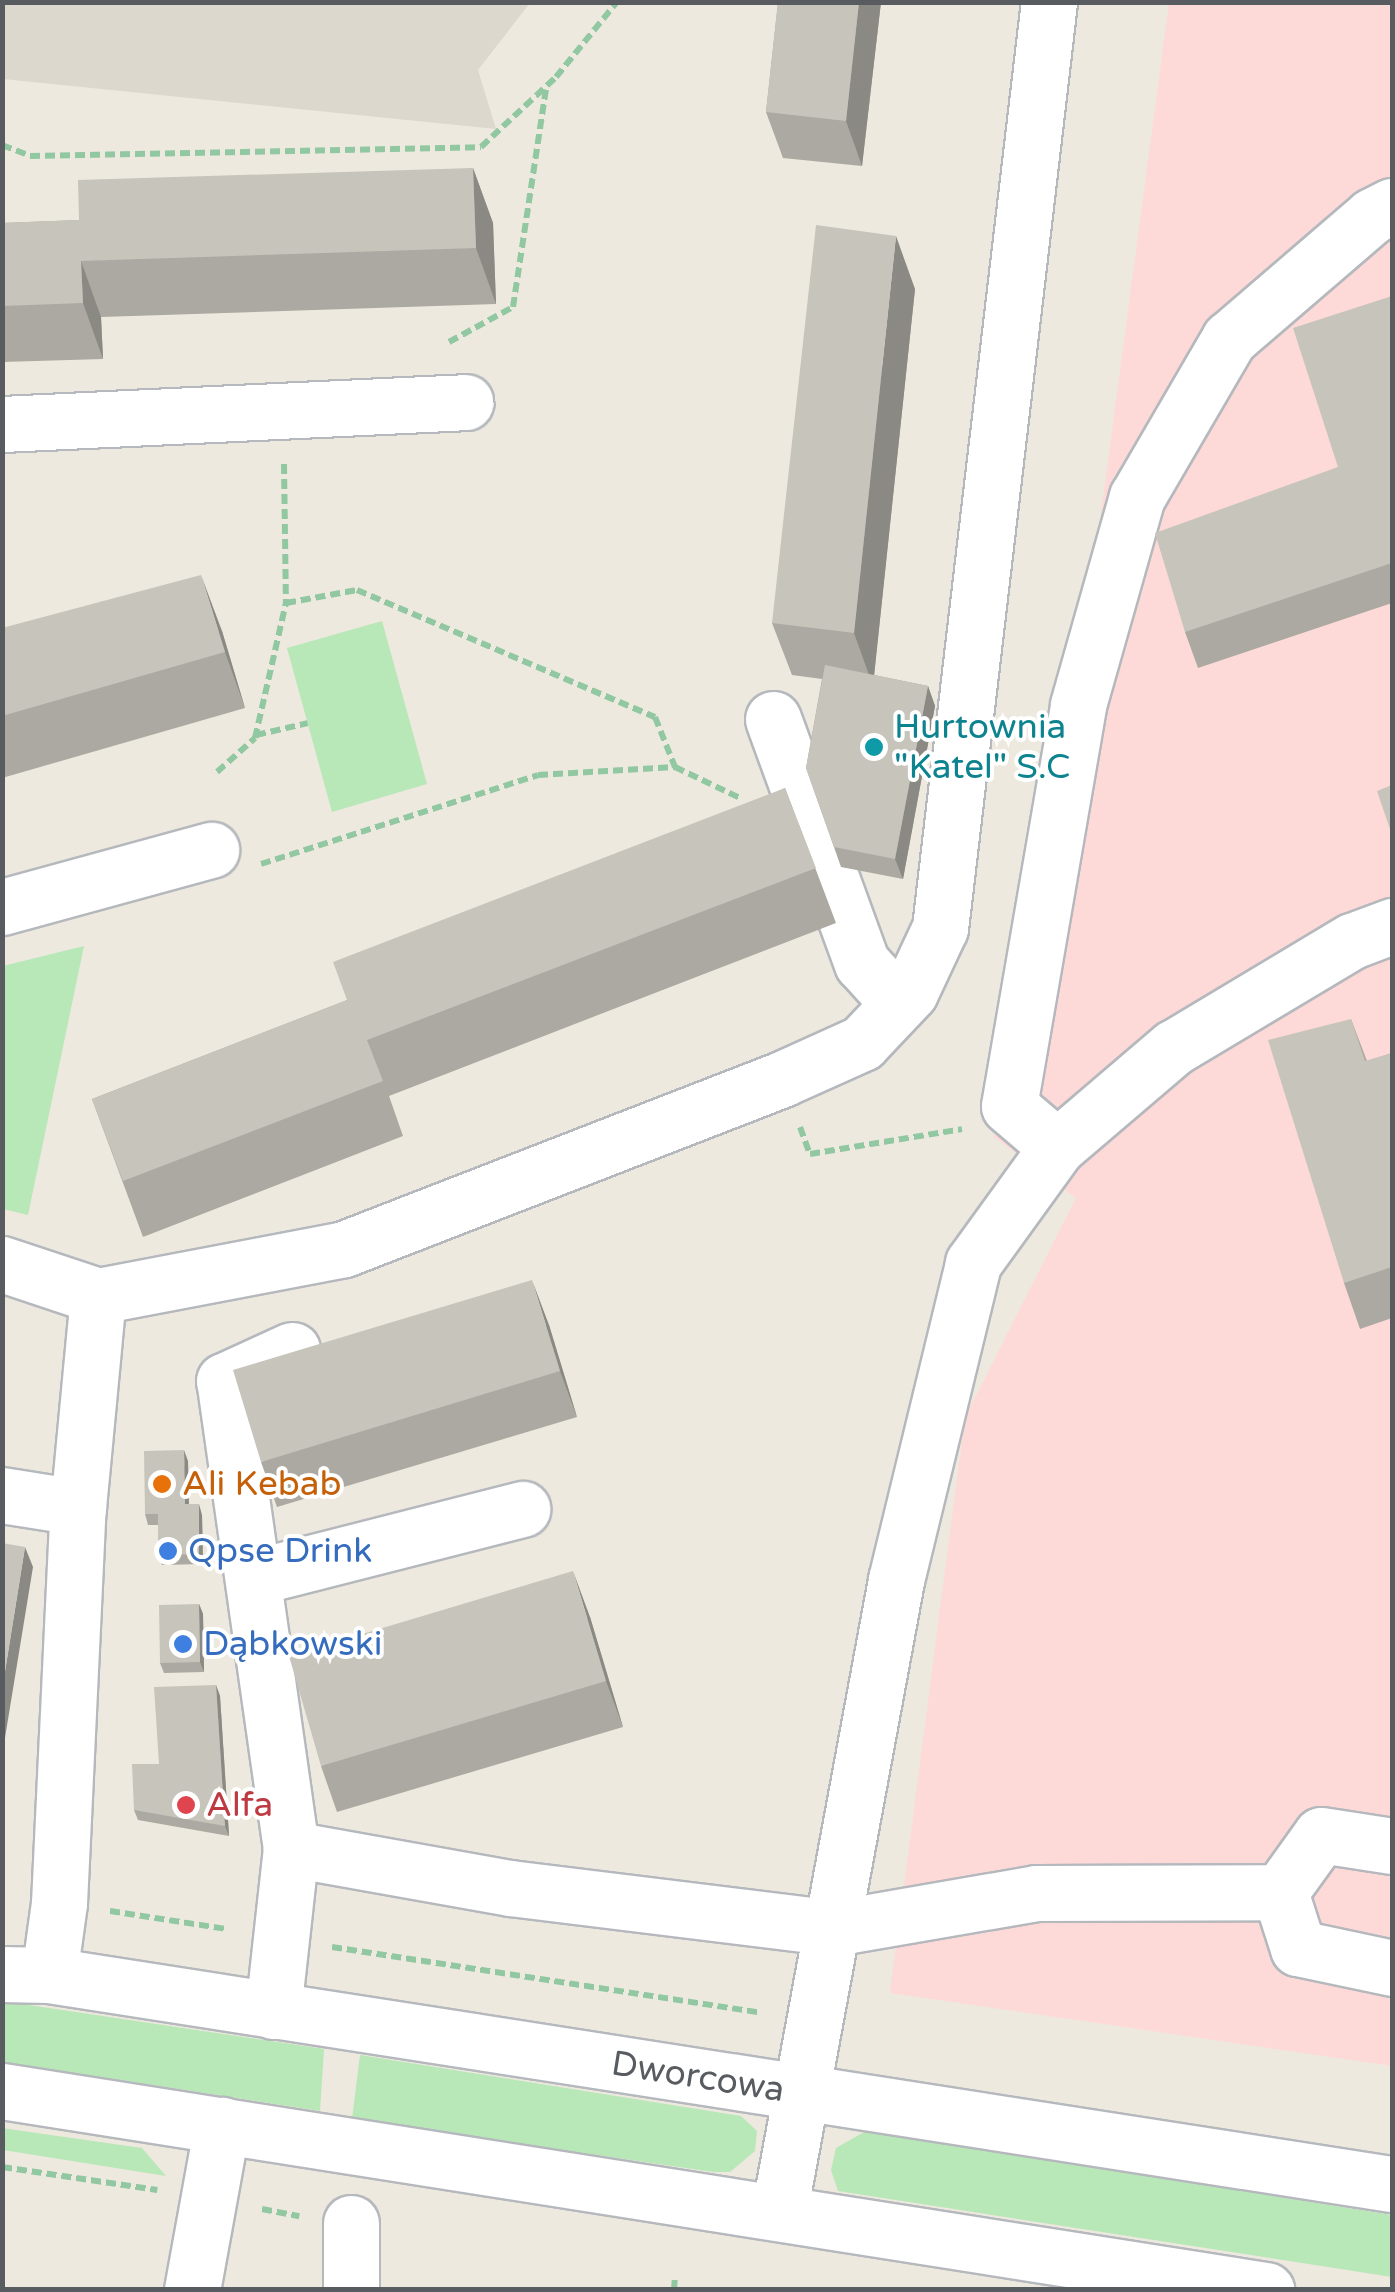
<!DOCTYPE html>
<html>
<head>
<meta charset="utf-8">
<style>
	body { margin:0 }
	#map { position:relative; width:1395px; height:2292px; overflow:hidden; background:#ede9de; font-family:"Varela Round",sans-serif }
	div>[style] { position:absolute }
	.education>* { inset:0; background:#dcd8cd }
	.medical>* { inset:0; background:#fddad7 }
	.green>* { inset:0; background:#b8e7b8 }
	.path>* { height:6px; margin-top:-3px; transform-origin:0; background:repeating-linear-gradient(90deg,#91c8a1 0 10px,transparent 0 15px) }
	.roads { filter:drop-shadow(2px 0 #b5b8bd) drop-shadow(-2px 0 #b5b8bd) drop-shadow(0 2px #b5b8bd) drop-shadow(0 -2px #b5b8bd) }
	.minor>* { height:55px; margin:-27.5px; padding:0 27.5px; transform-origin:27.5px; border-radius:27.5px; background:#fff }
	.wall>* { inset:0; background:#aba9a1 }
	.shaded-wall>* { inset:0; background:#8b8983 }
	.building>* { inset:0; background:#c7c4bb }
	.dots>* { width:28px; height:28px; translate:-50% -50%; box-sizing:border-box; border:5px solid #fff; border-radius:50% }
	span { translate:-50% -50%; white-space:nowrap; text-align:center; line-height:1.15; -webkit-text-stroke:8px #fff; paint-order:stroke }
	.culture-label { font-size:35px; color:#0d838f }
	.left { translate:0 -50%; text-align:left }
	.food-label { font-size:35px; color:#c56008 }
	.shop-label { font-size:35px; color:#366cbe }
	.health-label { font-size:35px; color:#be3a42 }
	.street-label { font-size:35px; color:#585c61 }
	.frame { position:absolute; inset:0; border:5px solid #585c61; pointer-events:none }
</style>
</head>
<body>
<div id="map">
	<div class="education">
		<i style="clip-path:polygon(2px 3px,3px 2px,530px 3px,478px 70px,496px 129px,3px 79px)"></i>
	</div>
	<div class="medical">
		<i style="clip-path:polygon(1169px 3px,1392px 3px,1392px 2066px,890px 1993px,965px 1417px,1076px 1198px,994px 1137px,1096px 551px)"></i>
	</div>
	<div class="green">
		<i style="clip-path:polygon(382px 621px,427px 784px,332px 812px,287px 648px)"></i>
		<i style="clip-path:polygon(84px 946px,28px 1215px,3px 1209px,3px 966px)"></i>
		<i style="clip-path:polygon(2px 2001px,324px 2049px,320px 2111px,3px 2062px)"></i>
		<i style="clip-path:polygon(360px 2055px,741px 2116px,757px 2131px,755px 2151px,730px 2172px,713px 2172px,352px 2119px)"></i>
		<i style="clip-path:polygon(2px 2128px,142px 2148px,166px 2176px,3px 2150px)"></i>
		<i style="clip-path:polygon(866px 2131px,1392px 2215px,1392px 2277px,838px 2191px,831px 2170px,836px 2148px)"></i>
	</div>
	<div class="path">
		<i style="left:2px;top:145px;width:30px;rotate:21deg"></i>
		<i style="left:30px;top:156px;width:451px;rotate:-1.1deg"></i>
		<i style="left:481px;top:147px;width:103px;rotate:-43deg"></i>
		<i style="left:556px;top:77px;width:97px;rotate:-50.9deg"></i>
		<i style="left:449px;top:342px;width:73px;rotate:-28.7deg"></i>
		<i style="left:513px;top:307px;width:220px;rotate:-81.4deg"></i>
		<i style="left:284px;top:464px;width:139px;rotate:89.2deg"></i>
		<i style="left:256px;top:735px;width:53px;rotate:-13deg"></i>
		<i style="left:217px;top:772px;width:51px;rotate:-41.8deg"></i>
		<i style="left:255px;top:738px;width:139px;rotate:-77.1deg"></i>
		<i style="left:286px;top:603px;width:72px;rotate:-10.4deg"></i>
		<i style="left:357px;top:590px;width:324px;rotate:23.1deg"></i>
		<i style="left:655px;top:717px;width:54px;rotate:68.2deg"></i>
		<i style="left:261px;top:864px;width:291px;rotate:-17.8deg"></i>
		<i style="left:538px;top:775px;width:137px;rotate:-3.3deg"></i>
		<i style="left:675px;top:767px;width:74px;rotate:25.5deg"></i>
		<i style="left:800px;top:1127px;width:29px;rotate:70deg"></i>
		<i style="left:810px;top:1154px;width:154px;rotate:-9.3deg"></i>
		<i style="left:110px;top:1911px;width:117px;rotate:8.8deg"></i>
		<i style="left:332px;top:1947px;width:432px;rotate:8.7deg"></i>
		<i style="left:2px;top:2167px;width:157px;rotate:8.4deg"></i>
		<i style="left:262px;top:2209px;width:38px;rotate:11deg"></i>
		<i style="left:674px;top:2290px;width:14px;rotate:-86deg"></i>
	</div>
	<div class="roads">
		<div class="minor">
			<i style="left:2px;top:424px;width:464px;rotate:-2.7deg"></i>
			<i style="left:773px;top:719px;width:260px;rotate:70deg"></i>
			<i style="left:862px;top:963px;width:55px;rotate:47.9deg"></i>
			<i style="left:2px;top:907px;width:217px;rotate:-15.3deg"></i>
			<i style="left:1057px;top:1147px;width:63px;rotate:-139.5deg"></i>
			<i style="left:1009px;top:1106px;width:407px;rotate:-80.2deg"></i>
			<i style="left:1078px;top:705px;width:216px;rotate:-74.2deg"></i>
			<i style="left:1137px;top:497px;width:183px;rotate:-59.8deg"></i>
			<i style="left:1229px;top:339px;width:189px;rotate:-40.7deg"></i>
			<i style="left:1372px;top:216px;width:22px;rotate:-27deg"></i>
			<i style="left:2px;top:1264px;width:101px;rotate:18.4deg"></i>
			<i style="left:98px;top:1296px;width:250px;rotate:-10.8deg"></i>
			<i style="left:344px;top:1249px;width:470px;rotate:-21.2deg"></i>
			<i style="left:782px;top:1079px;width:88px;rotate:-24.2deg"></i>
			<i style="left:862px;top:1043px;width:70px;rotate:-46.7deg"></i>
			<i style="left:910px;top:992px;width:71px;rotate:-64.9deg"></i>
			<i style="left:940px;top:928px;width:932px;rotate:-83.29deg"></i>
			<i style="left:2px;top:1495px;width:77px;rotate:9deg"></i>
			<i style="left:255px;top:1577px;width:276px;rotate:-14.3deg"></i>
			<i style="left:291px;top:1849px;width:222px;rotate:10.1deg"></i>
			<i style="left:510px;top:1888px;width:326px;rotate:7deg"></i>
			<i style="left:834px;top:1928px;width:205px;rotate:-9.8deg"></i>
			<i style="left:1036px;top:1893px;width:244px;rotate:-0.2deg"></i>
			<i style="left:1280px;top:1892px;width:59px;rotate:72.2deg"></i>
			<i style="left:1298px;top:1948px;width:96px;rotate:12deg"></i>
			<i style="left:1280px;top:1892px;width:70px;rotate:-54.3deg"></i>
			<i style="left:1321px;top:1835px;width:72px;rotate:8.8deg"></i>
			<i style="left:2px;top:1974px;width:47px;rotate:1.2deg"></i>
			<i style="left:49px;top:1975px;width:1359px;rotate:8.85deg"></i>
			<i style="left:49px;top:1975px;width:73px;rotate:-82.1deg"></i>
			<i style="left:59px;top:1903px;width:396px;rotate:-87.3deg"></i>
			<i style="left:78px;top:1507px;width:212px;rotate:-84.6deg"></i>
			<i style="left:273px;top:2011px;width:163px;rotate:-83.7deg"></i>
			<i style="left:291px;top:1849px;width:473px;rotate:-98.1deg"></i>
			<i style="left:224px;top:1381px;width:75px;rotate:-24.5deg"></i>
			<i style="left:2px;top:2091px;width:1280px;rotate:8.95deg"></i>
			<i style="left:779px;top:2212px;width:643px;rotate:-79.51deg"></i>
			<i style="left:896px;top:1580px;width:326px;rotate:-76.3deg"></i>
			<i style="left:973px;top:1263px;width:143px;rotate:-54.1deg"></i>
			<i style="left:1057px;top:1147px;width:153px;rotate:-40.5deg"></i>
			<i style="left:1173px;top:1048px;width:209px;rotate:-30.9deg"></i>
			<i style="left:1352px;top:941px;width:43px;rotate:-20.6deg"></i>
			<i style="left:192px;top:2290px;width:168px;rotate:-79.7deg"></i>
			<i style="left:351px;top:2290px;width:67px;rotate:-90deg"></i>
		</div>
	</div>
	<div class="wall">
		<i style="clip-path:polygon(778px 2px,881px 2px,862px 166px,783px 158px,766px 112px)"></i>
		<i style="clip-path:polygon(473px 168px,493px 223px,496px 304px,101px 317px,103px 359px,2px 362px,2px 223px,79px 220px)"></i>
		<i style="clip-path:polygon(915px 289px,874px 675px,928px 686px,935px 706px,903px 879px,841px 867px,806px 768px,822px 679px,792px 675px,772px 623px)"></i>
		<i style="clip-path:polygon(1392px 296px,1392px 603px,1198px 668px,1185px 632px,1338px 467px)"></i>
		<i style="clip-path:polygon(2px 628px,222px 631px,245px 708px,2px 778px)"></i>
		<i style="clip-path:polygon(785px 788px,836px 923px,389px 1096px,403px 1136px,143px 1237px,92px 1099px,347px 1000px)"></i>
		<i style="clip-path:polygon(1351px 1019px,1367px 1061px,1392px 1053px,1392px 1318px,1360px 1329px,1344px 1283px)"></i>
		<i style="clip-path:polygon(549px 1325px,577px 1417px,277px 1507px,261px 1462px)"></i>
		<i style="clip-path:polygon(188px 1461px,189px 1504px,202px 1515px,203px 1564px,162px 1565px,158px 1555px,158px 1525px,148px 1525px,145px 1514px)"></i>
		<i style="clip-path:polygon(199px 1604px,203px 1614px,204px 1672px,164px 1673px,160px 1663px)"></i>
		<i style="clip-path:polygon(590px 1617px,623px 1727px,337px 1812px,321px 1766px)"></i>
		<i style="clip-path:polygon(216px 1685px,220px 1696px,229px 1836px,138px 1820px,134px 1810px,159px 1764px)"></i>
	</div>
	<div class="shaded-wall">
		<i style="clip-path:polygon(859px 2px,881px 2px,862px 166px,846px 121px)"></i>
		<i style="clip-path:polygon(473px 168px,493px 223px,496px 304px,476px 248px)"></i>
		<i style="clip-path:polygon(896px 236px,915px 289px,873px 686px,854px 633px)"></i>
		<i style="clip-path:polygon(81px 261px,101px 317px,103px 359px,83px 303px)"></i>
		<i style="clip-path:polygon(201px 575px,222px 631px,245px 708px,225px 652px)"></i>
		<i style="clip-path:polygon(928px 686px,935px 706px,903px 879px,895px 859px)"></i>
		<i style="clip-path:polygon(532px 1280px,549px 1325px,577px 1417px,560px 1371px)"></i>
		<i style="clip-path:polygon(184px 1450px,188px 1461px,189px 1515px,185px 1504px)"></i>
		<i style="clip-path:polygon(199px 1504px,202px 1515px,203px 1564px,199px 1554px)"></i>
		<i style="clip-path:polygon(25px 1547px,33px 1567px,2px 1756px,2px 1690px)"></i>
		<i style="clip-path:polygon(573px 1571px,590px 1617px,623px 1727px,606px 1681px)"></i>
		<i style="clip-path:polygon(199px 1604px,203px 1614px,204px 1672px,200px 1662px)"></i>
		<i style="clip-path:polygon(216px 1685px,220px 1696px,229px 1836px,225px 1826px)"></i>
	</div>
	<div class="building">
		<i style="clip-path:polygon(778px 2px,859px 2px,846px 121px,766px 112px)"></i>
		<i style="clip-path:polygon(473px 168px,476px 248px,81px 261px,83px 303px,2px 306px,2px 223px,79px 220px,78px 180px)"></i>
		<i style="clip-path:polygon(816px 225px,896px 236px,854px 633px,772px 623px)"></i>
		<i style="clip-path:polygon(1392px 296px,1392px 563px,1185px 632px,1155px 533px,1338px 467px,1293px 328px)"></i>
		<i style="clip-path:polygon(201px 575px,225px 652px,2px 716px,2px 628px)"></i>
		<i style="clip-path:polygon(825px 665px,928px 686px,895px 859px,834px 847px,806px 768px)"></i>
		<i style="clip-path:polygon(1392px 785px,1392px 835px,1377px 791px)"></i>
		<i style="clip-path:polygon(785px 788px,816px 868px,367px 1040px,383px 1081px,123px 1181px,92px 1099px,347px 1000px,333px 962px)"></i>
		<i style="clip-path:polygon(1351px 1019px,1365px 1061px,1392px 1053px,1392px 1267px,1344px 1283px,1268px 1040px)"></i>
		<i style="clip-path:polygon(532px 1280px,560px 1371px,261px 1462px,233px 1370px)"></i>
		<i style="clip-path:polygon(184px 1450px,185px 1504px,199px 1504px,199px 1554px,158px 1555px,158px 1514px,145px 1514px,144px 1451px)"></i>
		<i style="clip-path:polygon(2px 1543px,25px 1547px,2px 1690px)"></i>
		<i style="clip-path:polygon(573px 1571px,606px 1681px,321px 1766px,289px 1656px)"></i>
		<i style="clip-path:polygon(199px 1604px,200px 1662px,160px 1663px,159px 1605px)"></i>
		<i style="clip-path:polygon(216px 1685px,225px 1826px,134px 1810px,132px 1764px,159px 1764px,154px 1687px)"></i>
	</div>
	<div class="dots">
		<i style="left:874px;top:747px;background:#0f9aa8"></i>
		<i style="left:162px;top:1484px;background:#e8710a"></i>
		<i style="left:168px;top:1551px;background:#3f7fe0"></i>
		<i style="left:183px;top:1644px;background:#3f7fe0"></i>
		<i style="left:186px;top:1805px;background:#e0444e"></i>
	</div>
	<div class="culture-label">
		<span class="left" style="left:894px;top:747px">Hurtownia<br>"Katel" S.C</span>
	</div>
	<div class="food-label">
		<span class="left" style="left:182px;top:1484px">Ali Kebab</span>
	</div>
	<div class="shop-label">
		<span class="left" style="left:188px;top:1551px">Qpse Drink</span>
		<span class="left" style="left:203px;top:1644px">Dąbkowski</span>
	</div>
	<div class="health-label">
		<span class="left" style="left:206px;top:1805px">Alfa</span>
	</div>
	<div class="street-label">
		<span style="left:698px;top:2077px;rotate:9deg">Dworcowa</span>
	</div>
	<div class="frame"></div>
</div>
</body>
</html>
